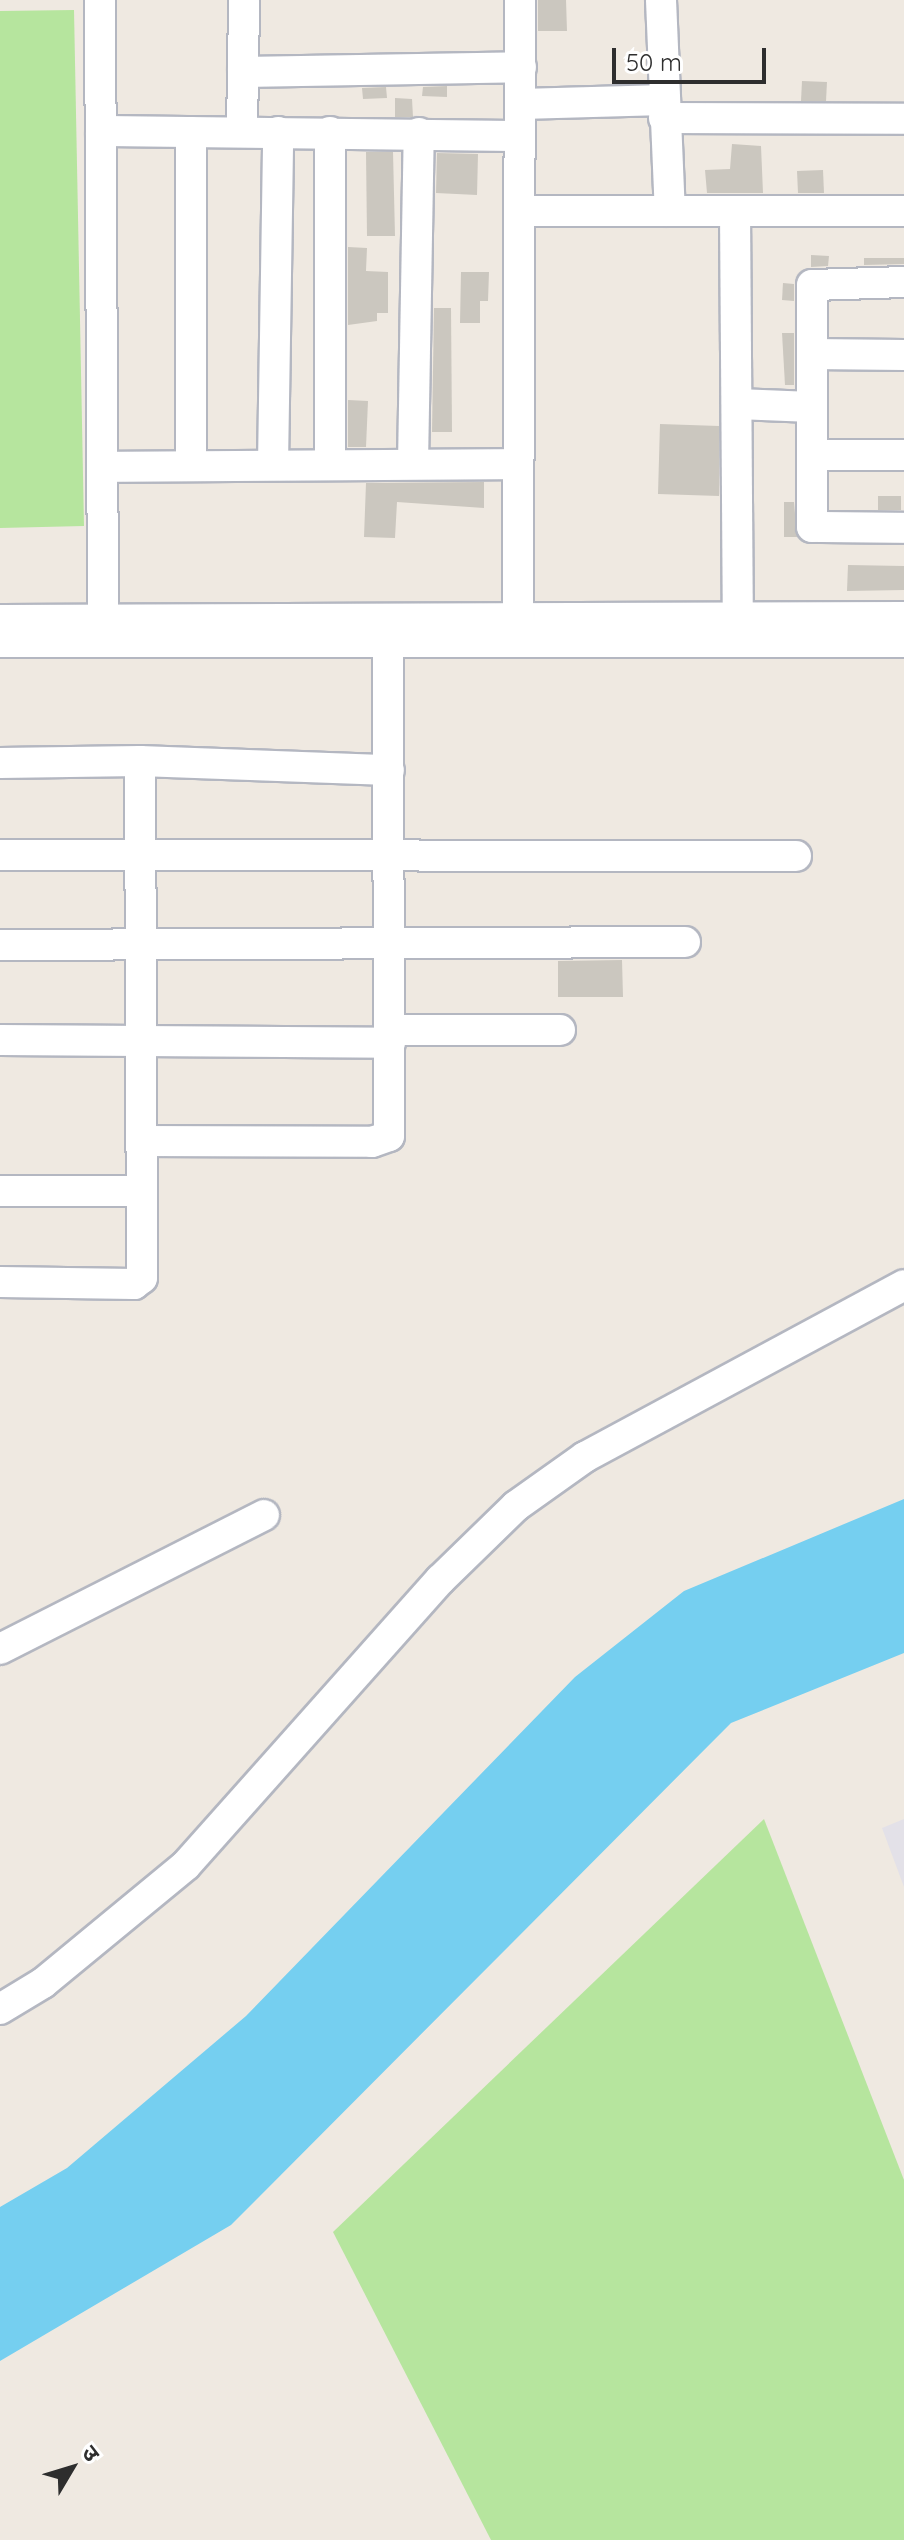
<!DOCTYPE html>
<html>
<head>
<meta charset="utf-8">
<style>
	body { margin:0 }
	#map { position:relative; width:904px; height:2540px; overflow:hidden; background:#efe9e1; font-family:Quicksand,"Noto Sans Devanagari",sans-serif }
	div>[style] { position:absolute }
	.industrial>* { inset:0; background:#e3e1e8 }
	.green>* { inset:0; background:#b6e59e }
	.water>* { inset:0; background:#75cff0 }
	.building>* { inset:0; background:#cbc7bf }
	.roads { filter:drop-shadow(2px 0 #b4b7c1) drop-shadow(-2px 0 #b4b7c1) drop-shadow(0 2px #b4b7c1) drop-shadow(0 -2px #b4b7c1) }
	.minor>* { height:30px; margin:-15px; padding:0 15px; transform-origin:15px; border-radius:15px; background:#fff }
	span { translate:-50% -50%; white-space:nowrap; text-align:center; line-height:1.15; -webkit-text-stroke:7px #fff; paint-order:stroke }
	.north { position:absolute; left:32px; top:2428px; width:80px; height:80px; -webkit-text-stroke:6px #fff; paint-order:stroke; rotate:52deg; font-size:22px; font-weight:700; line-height:32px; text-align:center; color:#2e2e2e }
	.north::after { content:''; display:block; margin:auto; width:28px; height:36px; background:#2e2e2e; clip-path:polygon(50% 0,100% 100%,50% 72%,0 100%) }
	.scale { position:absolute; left:612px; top:48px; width:154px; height:36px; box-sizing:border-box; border:4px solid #2e2e2e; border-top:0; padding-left:10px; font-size:24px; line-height:28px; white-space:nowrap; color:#2e2e2e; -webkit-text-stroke:6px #fff; paint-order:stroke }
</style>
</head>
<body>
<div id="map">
	<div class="industrial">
		<i style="clip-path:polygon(904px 1819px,904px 1887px,882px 1828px)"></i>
	</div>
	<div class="green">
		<i style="clip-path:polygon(74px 10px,84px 526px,0 528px,0 11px)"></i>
		<i style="clip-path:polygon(764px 1819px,904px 2180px,904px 2540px,491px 2540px,333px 2232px)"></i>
	</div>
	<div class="water">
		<i style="clip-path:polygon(904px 1499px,904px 1653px,731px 1723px,231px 2225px,0 2361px,0 2207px,67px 2168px,246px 2016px,575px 1677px,684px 1591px)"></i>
	</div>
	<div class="building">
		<i style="clip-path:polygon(538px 0,566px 0,567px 31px,538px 31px)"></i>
		<i style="clip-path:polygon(802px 81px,827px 82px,826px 101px,801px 101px)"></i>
		<i style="clip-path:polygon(447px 86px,447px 97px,422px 96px,423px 87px)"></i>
		<i style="clip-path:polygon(386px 87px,387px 98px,363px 99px,362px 88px)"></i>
		<i style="clip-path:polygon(395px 98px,412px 99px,413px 117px,395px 117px)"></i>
		<i style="clip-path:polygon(732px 144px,761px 146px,763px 193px,707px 193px,705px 170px,730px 169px)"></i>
		<i style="clip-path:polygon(366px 152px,393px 152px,395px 236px,367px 236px)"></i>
		<i style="clip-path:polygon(437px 153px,478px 154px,477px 195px,436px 193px)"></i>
		<i style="clip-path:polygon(823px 170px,824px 193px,798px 193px,797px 171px)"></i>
		<i style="clip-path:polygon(348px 247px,367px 248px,366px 271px,388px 272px,388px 313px,377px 313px,377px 321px,348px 325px)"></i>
		<i style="clip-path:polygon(811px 255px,829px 256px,828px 266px,811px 267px)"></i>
		<i style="clip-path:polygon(864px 258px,904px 258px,904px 264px,864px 265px)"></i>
		<i style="clip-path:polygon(461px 272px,489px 272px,488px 301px,480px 301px,480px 323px,460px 323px)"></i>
		<i style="clip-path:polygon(783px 283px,794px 284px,794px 301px,782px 300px)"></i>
		<i style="clip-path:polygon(434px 308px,451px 308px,452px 432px,432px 432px)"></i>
		<i style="clip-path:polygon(782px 333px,794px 333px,794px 385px,785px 385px)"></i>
		<i style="clip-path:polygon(348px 400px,368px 401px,366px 447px,348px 447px)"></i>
		<i style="clip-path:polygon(660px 424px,719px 426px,719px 496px,658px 494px)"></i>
		<i style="clip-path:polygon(484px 482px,484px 508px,397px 502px,395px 538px,364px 537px,366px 483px)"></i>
		<i style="clip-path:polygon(878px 496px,901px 496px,901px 510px,878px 510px)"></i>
		<i style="clip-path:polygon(784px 502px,794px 502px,797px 537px,784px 537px)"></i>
		<i style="clip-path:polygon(848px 565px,904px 566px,904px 590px,847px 591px)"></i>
		<i style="clip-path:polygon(622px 960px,623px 997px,558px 997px,558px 961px)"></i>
	</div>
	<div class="roads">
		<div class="minor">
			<i style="left:100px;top:0;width:619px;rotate:89.72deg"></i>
			<i style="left:661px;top:0;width:211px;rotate:87.6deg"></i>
			<i style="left:243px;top:72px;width:278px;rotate:-1deg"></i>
			<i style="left:521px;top:104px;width:143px;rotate:-1.6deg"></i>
			<i style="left:664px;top:118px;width:240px;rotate:0.2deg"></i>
			<i style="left:101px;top:131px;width:418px;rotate:0.7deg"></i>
			<i style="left:191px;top:132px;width:334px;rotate:90deg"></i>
			<i style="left:242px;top:132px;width:132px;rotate:-89.1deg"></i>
			<i style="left:330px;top:132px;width:333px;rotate:90deg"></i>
			<i style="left:520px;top:211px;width:384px"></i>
			<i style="left:735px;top:211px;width:406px;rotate:89.6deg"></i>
			<i style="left:904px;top:282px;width:92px;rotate:178.1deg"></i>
			<i style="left:812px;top:285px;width:242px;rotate:90deg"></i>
			<i style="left:812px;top:527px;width:92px;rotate:0.6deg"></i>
			<i style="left:812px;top:354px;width:92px;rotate:0.6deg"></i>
			<i style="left:737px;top:404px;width:75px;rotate:2.3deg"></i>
			<i style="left:813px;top:455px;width:91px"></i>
			<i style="left:413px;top:464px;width:331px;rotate:-89deg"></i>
			<i style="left:273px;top:465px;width:333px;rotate:-89.1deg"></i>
			<i style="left:102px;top:467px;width:416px;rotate:-0.4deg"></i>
			<i style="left:518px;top:616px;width:616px;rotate:-89.81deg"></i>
			<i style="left:0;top:620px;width:904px;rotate:-0.19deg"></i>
			<i style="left:0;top:642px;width:904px"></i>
			<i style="left:0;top:763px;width:140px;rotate:-0.8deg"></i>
			<i style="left:140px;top:761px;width:249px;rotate:2.1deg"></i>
			<i style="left:0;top:855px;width:796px;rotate:0.07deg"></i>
			<i style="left:0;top:945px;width:685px;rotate:-0.25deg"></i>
			<i style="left:391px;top:1030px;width:169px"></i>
			<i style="left:0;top:1040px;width:390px;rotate:0.4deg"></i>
			<i style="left:141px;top:1141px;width:231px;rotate:0.2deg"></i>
			<i style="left:372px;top:1142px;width:18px;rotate:-19deg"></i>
			<i style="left:389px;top:1136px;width:512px;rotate:-90.11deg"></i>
			<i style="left:0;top:1191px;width:142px"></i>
			<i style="left:0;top:1282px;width:134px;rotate:0.9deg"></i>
			<i style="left:134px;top:1284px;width:10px;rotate:-37deg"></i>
			<i style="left:142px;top:1278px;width:517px;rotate:-90.22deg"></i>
			<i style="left:0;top:1649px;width:296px;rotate:-26.9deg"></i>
			<i style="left:0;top:2009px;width:50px;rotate:-31.2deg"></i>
			<i style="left:43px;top:1983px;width:185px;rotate:-39.5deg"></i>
			<i style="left:186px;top:1865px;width:382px;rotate:-48.3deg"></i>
			<i style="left:440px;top:1580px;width:106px;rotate:-44.2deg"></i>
			<i style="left:516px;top:1506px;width:85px;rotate:-35.4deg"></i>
			<i style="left:585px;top:1457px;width:362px;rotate:-28.3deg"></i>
		</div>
	</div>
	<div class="north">उ</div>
	<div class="scale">50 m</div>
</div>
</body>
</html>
